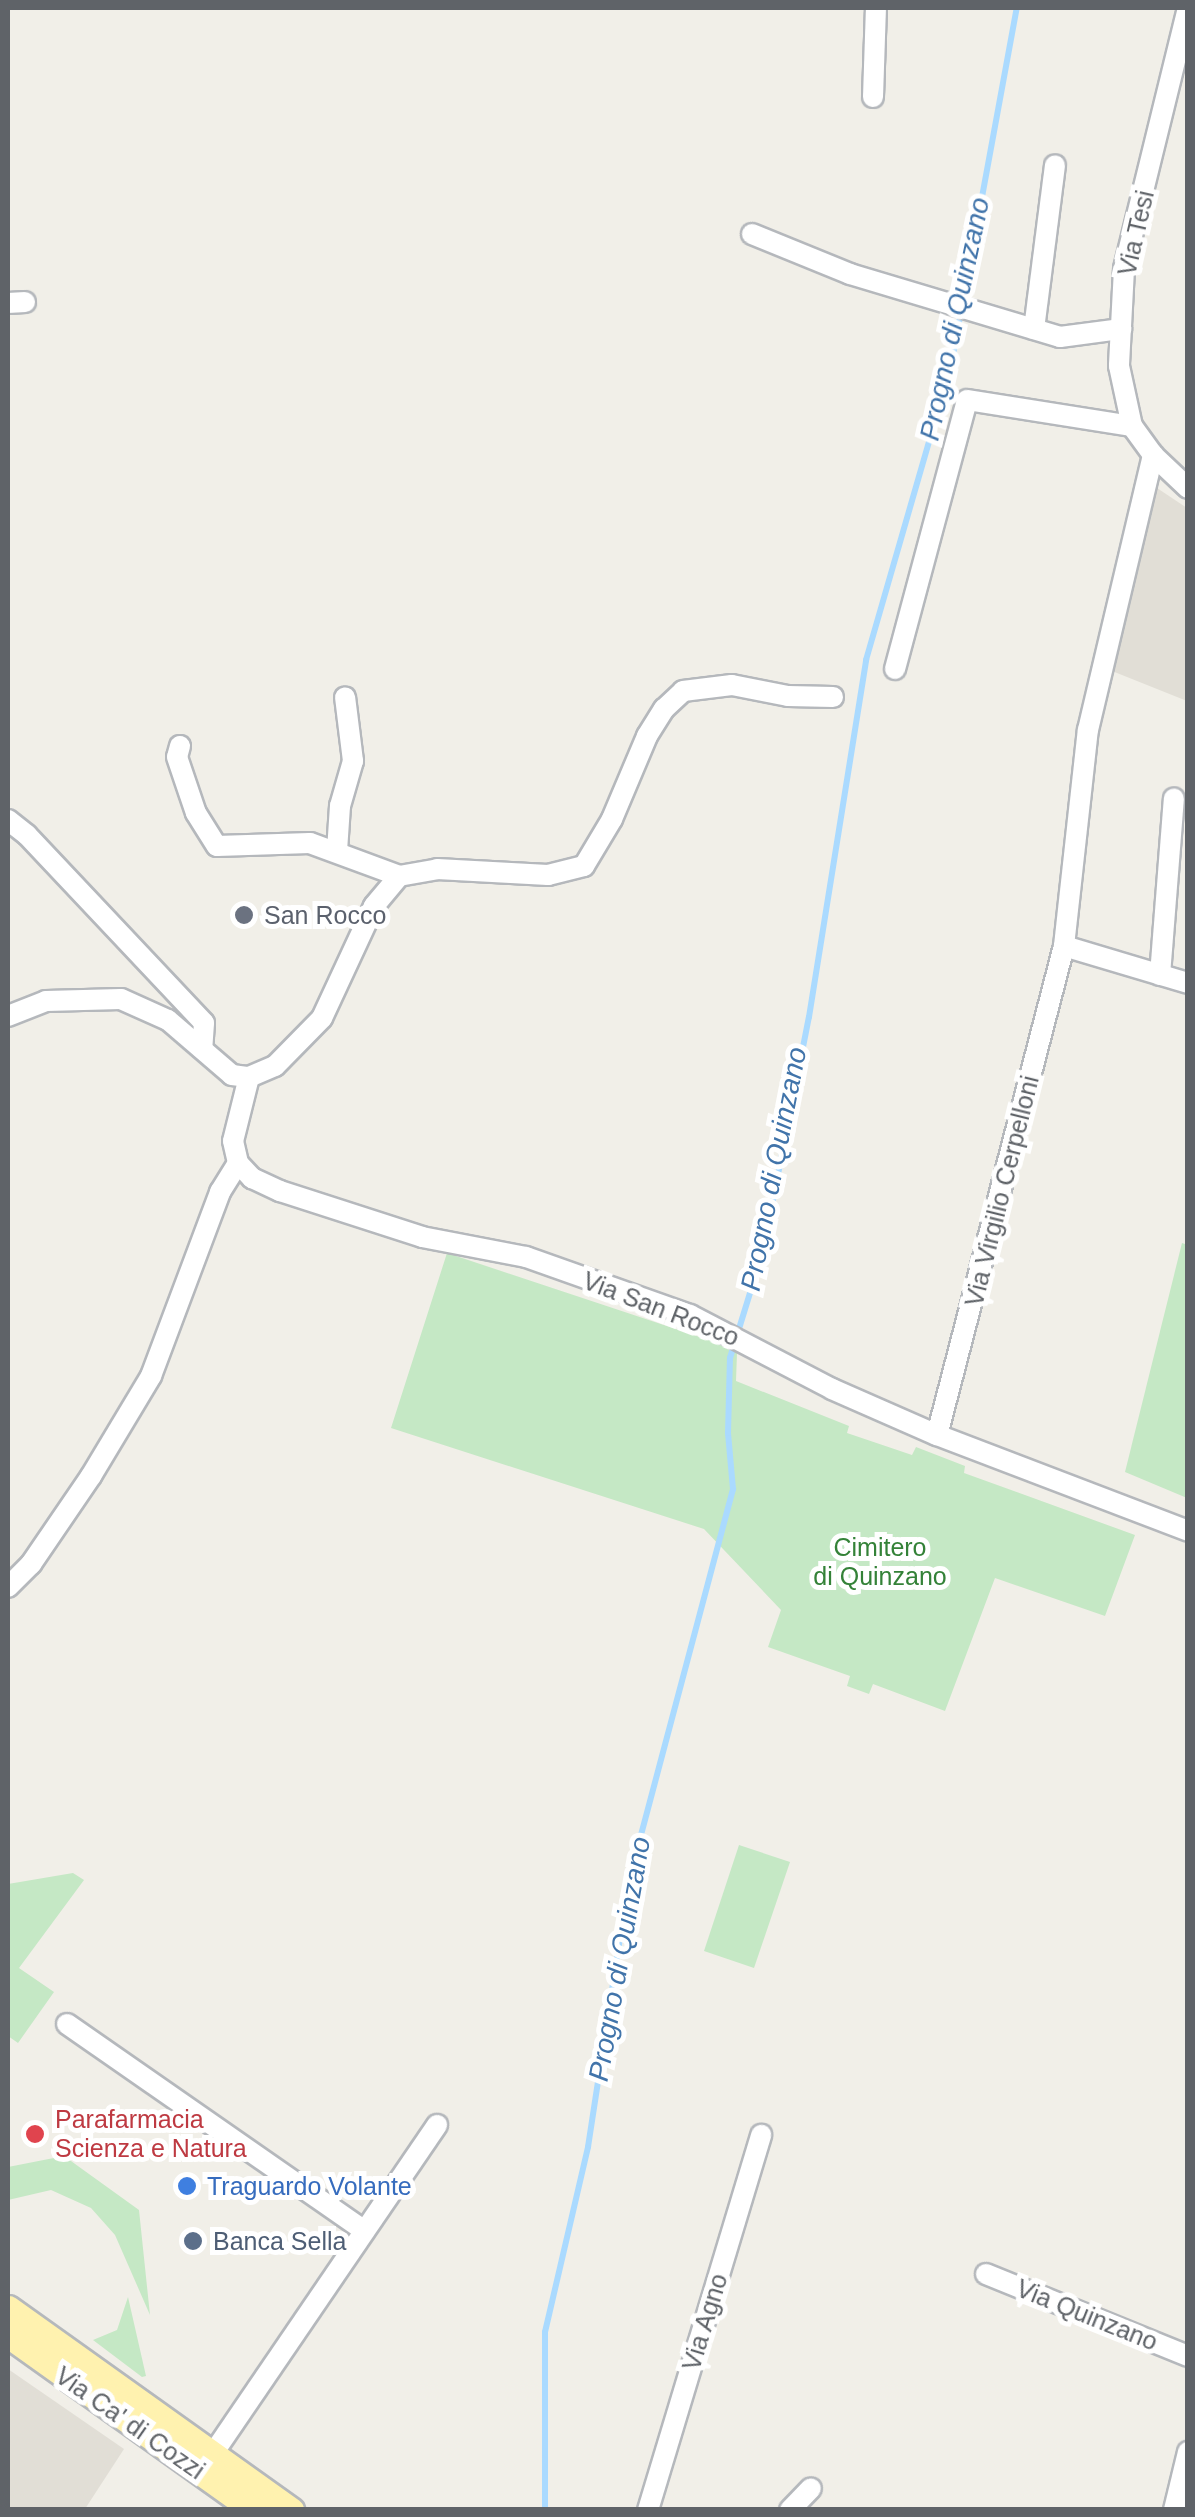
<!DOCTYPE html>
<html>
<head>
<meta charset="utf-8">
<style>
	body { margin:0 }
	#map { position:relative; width:1195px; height:2517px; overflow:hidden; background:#f1efe8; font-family:Arial,sans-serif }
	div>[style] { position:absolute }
	.education>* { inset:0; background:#e1ded6 }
	.green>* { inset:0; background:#c5e8c5 }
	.stream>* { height:6px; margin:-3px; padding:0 3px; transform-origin:3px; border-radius:3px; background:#aadaff }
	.roads { filter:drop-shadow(2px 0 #b5b8bc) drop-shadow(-2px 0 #b5b8bc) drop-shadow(0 2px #b5b8bc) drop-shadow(0 -2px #b5b8bc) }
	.minor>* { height:20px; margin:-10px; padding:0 10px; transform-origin:10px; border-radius:10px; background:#fff }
	.major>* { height:25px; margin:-12.5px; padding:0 12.5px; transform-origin:12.5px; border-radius:12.5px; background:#fff2af }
	.dots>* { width:28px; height:28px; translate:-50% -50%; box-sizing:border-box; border:5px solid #fff; border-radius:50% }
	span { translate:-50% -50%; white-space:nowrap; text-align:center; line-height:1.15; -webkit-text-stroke:10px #fff; paint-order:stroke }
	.street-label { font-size:25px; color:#5f6368 }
	.worship-label { font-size:25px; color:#5b616d }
	.left { translate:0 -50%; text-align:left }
	.park-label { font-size:25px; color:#348238 }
	.health-label { font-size:25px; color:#be3a42 }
	.shop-label { font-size:25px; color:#366cbe }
	.service-label { font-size:25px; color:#4e5e75 }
	.water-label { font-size:28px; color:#4174aa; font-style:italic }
	.frame { position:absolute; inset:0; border:10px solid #5f6368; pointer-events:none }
</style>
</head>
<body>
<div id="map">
	<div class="education">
		<i style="clip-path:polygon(1145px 480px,1187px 508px,1187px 701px,1112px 671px,1131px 602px)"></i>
		<i style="clip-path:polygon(8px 2369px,124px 2449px,85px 2509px,8px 2509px)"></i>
	</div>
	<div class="green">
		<i style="clip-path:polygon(1182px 1243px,1188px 1245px,1187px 1498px,1125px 1472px)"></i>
		<i style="clip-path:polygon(447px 1253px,715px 1342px,737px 1353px,736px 1381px,849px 1426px,847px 1433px,912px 1455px,916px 1447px,965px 1466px,964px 1473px,1135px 1535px,1105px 1616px,995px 1578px,945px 1711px,873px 1684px,869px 1694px,847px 1686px,850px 1676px,768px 1647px,781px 1610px,704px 1529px,391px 1428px)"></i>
		<i style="clip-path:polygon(739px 1845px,790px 1862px,754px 1968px,704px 1951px)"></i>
		<i style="clip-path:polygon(73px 1873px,84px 1880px,19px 1968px,54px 1992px,18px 2043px,8px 2036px,8px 1884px)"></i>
		<i style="clip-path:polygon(64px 2156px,139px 2210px,150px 2315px,115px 2235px,91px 2208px,51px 2190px,8px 2200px,8px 2167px)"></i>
		<i style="clip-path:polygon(128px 2297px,146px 2376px,142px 2377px,93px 2340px,117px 2330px)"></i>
	</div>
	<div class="stream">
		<i style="left:545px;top:2510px;width:178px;rotate:-90deg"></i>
		<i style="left:545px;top:2332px;width:190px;rotate:-76.9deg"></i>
		<i style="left:588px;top:2147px;width:270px;rotate:-81.3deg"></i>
		<i style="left:629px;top:1880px;width:405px;rotate:-75.1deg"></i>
		<i style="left:733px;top:1489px;width:56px;rotate:-95.1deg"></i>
		<i style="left:728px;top:1433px;width:75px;rotate:-88.5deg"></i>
		<i style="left:730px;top:1358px;width:112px;rotate:-72.9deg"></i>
		<i style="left:763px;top:1251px;width:238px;rotate:-78.9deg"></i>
		<i style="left:809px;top:1017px;width:362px;rotate:-80.9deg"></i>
		<i style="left:866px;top:660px;width:306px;rotate:-73.9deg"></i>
		<i style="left:951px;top:366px;width:364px;rotate:-79.6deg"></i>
	</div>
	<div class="roads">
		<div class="minor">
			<i style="left:1188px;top:8px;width:269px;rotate:103.8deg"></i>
			<i style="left:1124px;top:269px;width:97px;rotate:93deg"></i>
			<i style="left:1119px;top:366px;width:61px;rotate:77.8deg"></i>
			<i style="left:1132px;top:426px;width:36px;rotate:54deg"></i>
			<i style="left:1153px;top:455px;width:48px;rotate:43.3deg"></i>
			<i style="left:873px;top:97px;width:89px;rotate:-88.1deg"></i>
			<i style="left:752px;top:234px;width:106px;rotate:22.2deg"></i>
			<i style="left:850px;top:274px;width:219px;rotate:16.7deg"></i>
			<i style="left:1060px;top:337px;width:62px;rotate:-7.5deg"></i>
			<i style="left:8px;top:303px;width:17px;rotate:-3deg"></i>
			<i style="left:1034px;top:329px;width:165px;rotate:-82.7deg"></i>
			<i style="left:895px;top:669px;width:278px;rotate:-75deg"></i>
			<i style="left:967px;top:400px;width:167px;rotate:9deg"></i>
			<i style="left:180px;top:746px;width:11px;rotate:105deg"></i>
			<i style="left:177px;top:757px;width:59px;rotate:71.3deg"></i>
			<i style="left:196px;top:813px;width:39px;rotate:58deg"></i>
			<i style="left:217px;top:846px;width:93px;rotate:-1.8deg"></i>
			<i style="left:310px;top:843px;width:95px;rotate:20.3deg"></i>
			<i style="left:8px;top:820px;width:24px;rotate:38deg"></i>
			<i style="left:27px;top:835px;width:258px;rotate:46.7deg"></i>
			<i style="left:204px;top:1023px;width:26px;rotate:94deg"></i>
			<i style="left:337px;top:851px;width:45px;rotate:-86.2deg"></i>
			<i style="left:340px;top:806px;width:47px;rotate:-73.9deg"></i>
			<i style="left:353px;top:761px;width:64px;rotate:-97.1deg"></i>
			<i style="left:1064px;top:946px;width:129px;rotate:16.6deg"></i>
			<i style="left:1160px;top:975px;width:177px;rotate:-85.5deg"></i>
			<i style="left:8px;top:1016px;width:41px;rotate:-21.5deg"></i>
			<i style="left:46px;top:1001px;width:75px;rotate:-1.5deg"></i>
			<i style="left:121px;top:999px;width:51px;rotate:24.1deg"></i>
			<i style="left:168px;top:1020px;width:84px;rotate:40.7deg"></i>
			<i style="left:232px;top:1075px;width:17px;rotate:7deg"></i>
			<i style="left:249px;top:1077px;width:28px;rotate:-23deg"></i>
			<i style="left:275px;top:1066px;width:67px;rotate:-45.6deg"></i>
			<i style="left:322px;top:1018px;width:123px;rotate:-65.1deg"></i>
			<i style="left:374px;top:906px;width:39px;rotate:-50deg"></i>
			<i style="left:399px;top:876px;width:39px;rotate:-10deg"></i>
			<i style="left:437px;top:869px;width:111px;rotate:3.1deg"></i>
			<i style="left:548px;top:875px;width:37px;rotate:-14deg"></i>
			<i style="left:584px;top:866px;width:55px;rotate:-59.2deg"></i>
			<i style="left:612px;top:819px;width:90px;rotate:-67.1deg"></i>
			<i style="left:647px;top:736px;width:32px;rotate:-58deg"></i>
			<i style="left:664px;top:709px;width:26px;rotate:-43deg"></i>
			<i style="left:683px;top:691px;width:49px;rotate:-7deg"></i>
			<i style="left:732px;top:685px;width:57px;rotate:11.1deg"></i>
			<i style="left:788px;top:696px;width:45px;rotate:1.3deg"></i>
			<i style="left:249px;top:1077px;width:66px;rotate:104deg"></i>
			<i style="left:233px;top:1141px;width:23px;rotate:77deg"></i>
			<i style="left:238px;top:1163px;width:21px;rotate:47deg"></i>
			<i style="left:252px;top:1178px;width:31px;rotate:25deg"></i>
			<i style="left:280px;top:1191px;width:149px;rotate:17.9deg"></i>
			<i style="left:422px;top:1237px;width:106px;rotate:10.9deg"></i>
			<i style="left:526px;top:1257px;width:174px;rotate:19.5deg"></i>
			<i style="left:690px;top:1315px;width:160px;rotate:27.5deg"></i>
			<i style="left:832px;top:1389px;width:115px;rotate:23.7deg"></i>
			<i style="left:937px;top:1435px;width:269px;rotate:20.9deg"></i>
			<i style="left:937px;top:1435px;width:505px;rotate:-75.44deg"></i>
			<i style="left:1064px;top:946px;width:217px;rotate:-83.7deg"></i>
			<i style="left:1088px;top:730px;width:283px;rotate:-76.7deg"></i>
			<i style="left:8px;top:1587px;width:33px;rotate:-45deg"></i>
			<i style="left:31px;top:1564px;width:107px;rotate:-55.7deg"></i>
			<i style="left:91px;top:1476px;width:117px;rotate:-59deg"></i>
			<i style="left:151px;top:1376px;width:197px;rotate:-69.4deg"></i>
			<i style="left:220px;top:1192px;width:34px;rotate:-58deg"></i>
			<i style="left:67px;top:2024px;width:359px;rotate:34.8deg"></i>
			<i style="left:986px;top:2274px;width:218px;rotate:22.1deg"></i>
			<i style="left:214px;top:2452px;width:396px;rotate:-55.7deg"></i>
			<i style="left:648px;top:2510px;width:392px;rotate:-73.2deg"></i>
			<i style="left:790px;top:2510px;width:30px;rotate:-46deg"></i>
			<i style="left:1174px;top:2510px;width:60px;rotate:-76.4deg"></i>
		</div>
		<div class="major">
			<i style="left:8px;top:2308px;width:348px;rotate:35.5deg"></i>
			<i style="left:8px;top:2335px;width:301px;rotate:35.5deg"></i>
		</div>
	</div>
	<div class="dots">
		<i style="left:244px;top:915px;background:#6b7280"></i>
		<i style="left:35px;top:2134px;background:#e0444e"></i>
		<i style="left:187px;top:2186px;background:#3f7fe0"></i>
		<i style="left:193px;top:2241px;background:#5c6f8a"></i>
	</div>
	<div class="street-label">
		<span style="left:1136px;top:233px;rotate:-77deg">Via Tesi</span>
		<span style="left:1002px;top:1191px;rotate:-76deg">Via Virgilio Cerpelloni</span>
		<span style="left:661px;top:1309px;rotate:21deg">Via San Rocco</span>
		<span style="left:1087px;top:2315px;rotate:22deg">Via Quinzano</span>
		<span style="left:705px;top:2322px;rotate:-73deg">Via Agno</span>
		<span style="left:130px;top:2423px;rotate:35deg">Via Ca' di Cozzi</span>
	</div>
	<div class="worship-label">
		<span class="left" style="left:264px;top:915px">San Rocco</span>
	</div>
	<div class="park-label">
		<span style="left:880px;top:1562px">Cimitero<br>di Quinzano</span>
	</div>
	<div class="health-label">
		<span class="left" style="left:55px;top:2134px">Parafarmacia<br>Scienza e Natura</span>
	</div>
	<div class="shop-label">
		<span class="left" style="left:207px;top:2186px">Traguardo Volante</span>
	</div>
	<div class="service-label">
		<span class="left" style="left:213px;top:2241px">Banca Sella</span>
	</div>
	<div class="water-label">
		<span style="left:955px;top:319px;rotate:-78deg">Progno di Quinzano</span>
		<span style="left:774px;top:1169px;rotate:-79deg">Progno di Quinzano</span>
		<span style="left:620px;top:1959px;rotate:-80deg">Progno di Quinzano</span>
	</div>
	<div class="frame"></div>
</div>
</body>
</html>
